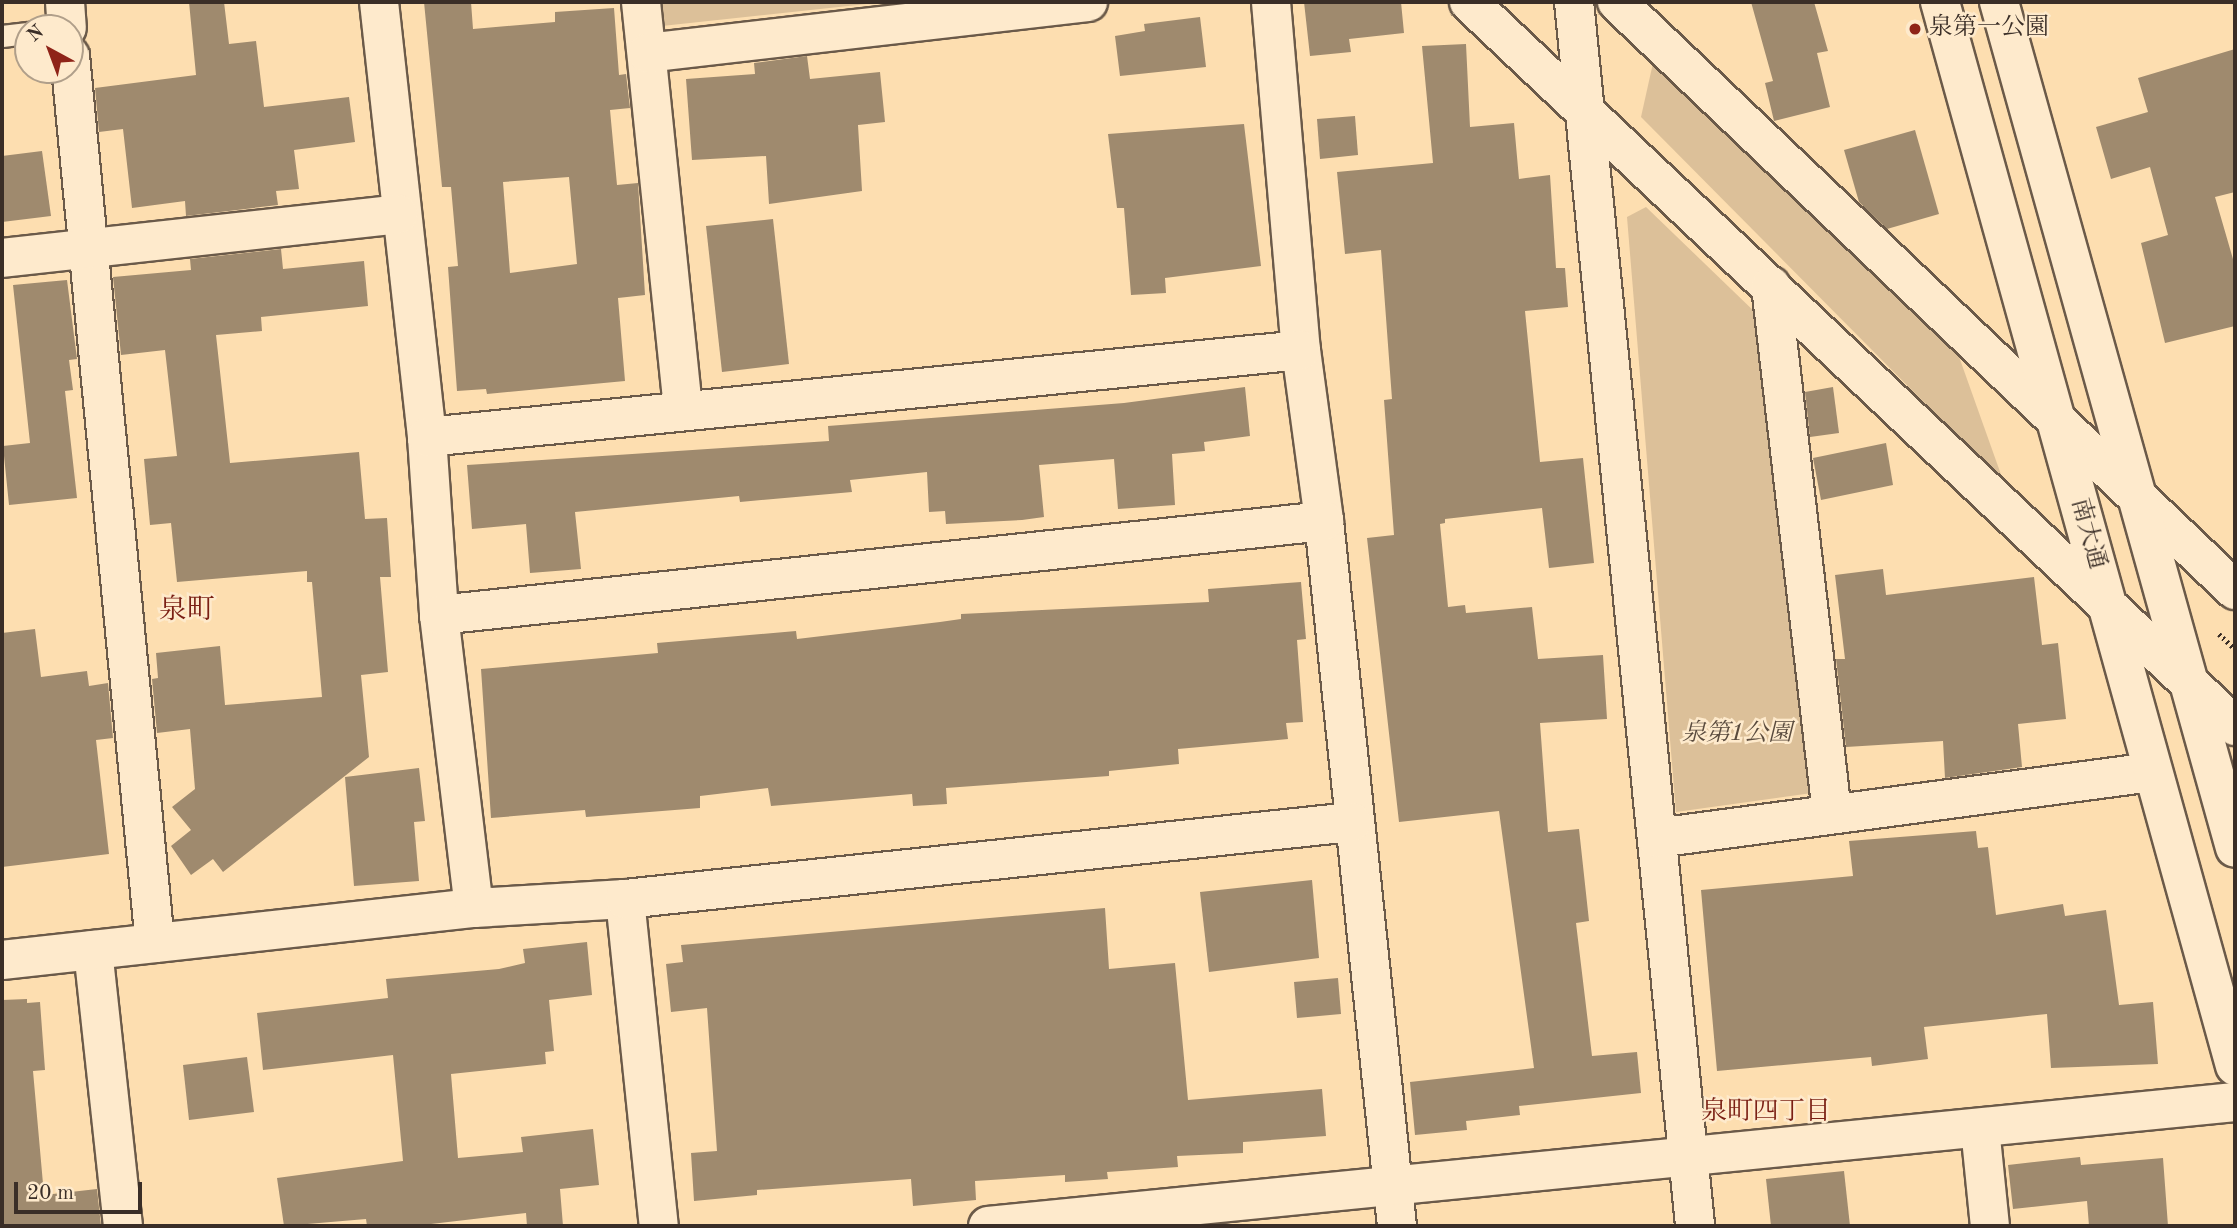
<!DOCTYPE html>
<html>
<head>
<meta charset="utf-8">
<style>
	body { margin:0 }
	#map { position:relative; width:2237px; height:1228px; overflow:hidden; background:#fddeb0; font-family:"Old Standard TT","Noto Serif JP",serif }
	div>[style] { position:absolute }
	.green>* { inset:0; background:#dcc099 }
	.building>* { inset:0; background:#9f8a6e }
	.path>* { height:4.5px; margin-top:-2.25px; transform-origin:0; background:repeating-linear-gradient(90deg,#3a2e27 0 2px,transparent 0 5.5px) }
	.roads { filter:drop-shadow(2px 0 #6b5a49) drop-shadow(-2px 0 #6b5a49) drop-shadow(0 2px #6b5a49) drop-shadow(0 -2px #6b5a49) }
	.service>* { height:21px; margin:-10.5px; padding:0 10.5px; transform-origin:10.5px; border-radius:10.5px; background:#feeacc }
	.minor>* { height:38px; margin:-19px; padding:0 19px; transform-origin:19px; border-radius:19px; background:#feeacc }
	.tertiary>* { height:38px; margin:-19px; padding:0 19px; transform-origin:19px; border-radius:19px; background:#feeacc }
	.dots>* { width:19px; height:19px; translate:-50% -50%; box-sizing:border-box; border:4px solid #feeacc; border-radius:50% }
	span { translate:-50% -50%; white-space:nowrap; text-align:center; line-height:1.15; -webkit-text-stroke:5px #feeacc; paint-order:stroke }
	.poi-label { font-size:24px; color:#3a2e27 }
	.left { translate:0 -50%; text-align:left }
	.street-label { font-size:24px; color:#3a2e27 }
	.park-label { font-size:24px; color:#5a4b3e; font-style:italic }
	.neighbourhood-label { font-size:26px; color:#7a1f14 }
	.quarter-label { font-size:28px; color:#7a1f14 }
	.frame { position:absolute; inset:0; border:4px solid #3a2e27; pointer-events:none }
	.north { position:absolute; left:14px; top:14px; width:70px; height:70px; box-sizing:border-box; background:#feeacc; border:2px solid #b09f8a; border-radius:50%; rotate:319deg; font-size:19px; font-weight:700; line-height:28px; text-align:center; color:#3a2e27 }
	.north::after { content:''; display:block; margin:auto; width:24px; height:32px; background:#8f2418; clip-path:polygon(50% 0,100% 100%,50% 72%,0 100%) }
	.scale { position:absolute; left:14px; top:1182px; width:128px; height:32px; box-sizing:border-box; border:4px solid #3a2e27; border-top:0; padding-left:9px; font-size:21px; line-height:24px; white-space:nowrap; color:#3a2e27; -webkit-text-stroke:5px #feeacc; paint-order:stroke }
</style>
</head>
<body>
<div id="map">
	<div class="green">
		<i style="clip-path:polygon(659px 2px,885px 2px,662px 26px)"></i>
		<i style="clip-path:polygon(1655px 54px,1952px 337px,2004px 483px,1641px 117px)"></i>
		<i style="clip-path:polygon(1646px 207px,1759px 316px,1812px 793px,1676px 812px,1627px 217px)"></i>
	</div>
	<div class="building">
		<i style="clip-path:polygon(189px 2px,224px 2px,229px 44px,256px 41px,264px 107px,349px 97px,355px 142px,294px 150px,299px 189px,276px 191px,278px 205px,186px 216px,185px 201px,132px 208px,123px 129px,99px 132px,95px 88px,196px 75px)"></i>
		<i style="clip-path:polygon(evenodd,424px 2px,471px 2px,473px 29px,555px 22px,555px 12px,614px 8px,619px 75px,626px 74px,630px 108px,610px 110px,617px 185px,638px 183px,645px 295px,618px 298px,625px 381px,487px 394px,486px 389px,457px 391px,448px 267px,458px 266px,451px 187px,442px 187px,424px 2px,569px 177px,577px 264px,510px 273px,503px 182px,569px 177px)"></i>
		<i style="clip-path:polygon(1304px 2px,1401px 2px,1404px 33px,1349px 39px,1351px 52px,1310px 56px)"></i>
		<i style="clip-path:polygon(1751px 2px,1814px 2px,1828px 51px,1817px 53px,1830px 107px,1774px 121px,1765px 83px,1773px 81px)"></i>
		<i style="clip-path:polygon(1200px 17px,1206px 67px,1120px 76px,1115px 36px,1145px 31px,1144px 24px)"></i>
		<i style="clip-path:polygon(1466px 44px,1470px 127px,1514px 123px,1519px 179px,1550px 175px,1556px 268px,1565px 268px,1568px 307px,1525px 311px,1540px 462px,1583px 458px,1594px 563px,1549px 568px,1542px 508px,1445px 519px,1445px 523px,1440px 524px,1448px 607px,1465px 605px,1466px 613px,1532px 607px,1538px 659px,1603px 655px,1607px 719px,1540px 723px,1548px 832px,1579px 829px,1589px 921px,1576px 923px,1592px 1056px,1637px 1052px,1641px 1093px,1519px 1106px,1520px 1115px,1466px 1121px,1467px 1130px,1415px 1135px,1410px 1082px,1534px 1068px,1499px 811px,1399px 822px,1367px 538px,1394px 535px,1384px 400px,1392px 399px,1381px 250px,1345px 254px,1337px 172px,1433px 163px,1422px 46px)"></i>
		<i style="clip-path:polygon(2235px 49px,2235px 192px,2215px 197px,2235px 266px,2235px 326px,2165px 343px,2141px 243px,2168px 235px,2150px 167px,2111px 179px,2096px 127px,2148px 112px,2138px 78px)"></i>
		<i style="clip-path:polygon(807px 56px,810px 79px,880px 72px,885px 122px,858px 125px,862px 191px,769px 204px,766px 156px,692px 160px,686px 79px,755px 74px,754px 63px)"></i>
		<i style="clip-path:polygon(1355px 116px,1358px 155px,1320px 159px,1317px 119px)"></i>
		<i style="clip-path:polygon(1244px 124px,1261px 266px,1165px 278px,1166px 293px,1131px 295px,1124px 208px,1117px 208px,1108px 134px)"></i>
		<i style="clip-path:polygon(1915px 130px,1939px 214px,1887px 229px,1859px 202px,1844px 150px)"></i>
		<i style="clip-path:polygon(42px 151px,51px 216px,2px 222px,2px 156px)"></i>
		<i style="clip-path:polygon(773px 219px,789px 364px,722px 372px,706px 226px)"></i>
		<i style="clip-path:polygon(281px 249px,283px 269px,364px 261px,368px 306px,261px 317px,262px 331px,216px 335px,230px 463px,359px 452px,365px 519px,387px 518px,391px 577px,380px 577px,388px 672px,361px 675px,369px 757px,223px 872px,213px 859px,191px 875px,171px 846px,191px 830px,172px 807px,195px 789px,190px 729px,157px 733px,152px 679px,158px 678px,156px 653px,220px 646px,225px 705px,322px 697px,312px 582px,307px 582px,307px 571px,177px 582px,171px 523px,150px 525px,144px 459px,177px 456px,165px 350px,121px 355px,113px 277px,191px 270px,190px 259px)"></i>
		<i style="clip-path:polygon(67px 280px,77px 359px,69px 360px,73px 390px,65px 391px,77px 498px,9px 505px,3px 446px,30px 443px,13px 285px)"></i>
		<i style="clip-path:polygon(1245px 387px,1250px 436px,1204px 442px,1205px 451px,1172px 454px,1175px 505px,1118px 509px,1114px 459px,1039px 465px,1044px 517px,1022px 520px,946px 524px,945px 511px,929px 512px,927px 472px,850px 480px,852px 492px,740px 502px,739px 496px,575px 512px,581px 569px,530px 573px,526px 524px,472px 529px,467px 465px,829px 441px,828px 426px,1124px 403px)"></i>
		<i style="clip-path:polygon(1833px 387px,1839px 433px,1810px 437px,1805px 392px)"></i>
		<i style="clip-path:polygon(1886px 443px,1893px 485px,1821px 500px,1813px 458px)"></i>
		<i style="clip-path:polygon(1883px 569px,1886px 595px,2034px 577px,2042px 645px,2058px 643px,2066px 719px,2018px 724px,2022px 767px,1945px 778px,1943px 741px,1846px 747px,1836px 659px,1845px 659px,1835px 575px)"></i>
		<i style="clip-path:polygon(1301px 582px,1306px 639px,1297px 640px,1303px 722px,1286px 723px,1288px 739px,1178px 749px,1179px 764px,1109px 771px,1109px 776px,946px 788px,947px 804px,913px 806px,912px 794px,771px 806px,768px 788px,700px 796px,700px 808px,586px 817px,585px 810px,491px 818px,481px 669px,658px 653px,657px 643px,796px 631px,797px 639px,940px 622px,961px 619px,961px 614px,1209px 602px,1208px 589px)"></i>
		<i style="clip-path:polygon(35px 629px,41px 677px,87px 671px,89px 686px,108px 683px,113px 738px,96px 740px,109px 854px,2px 867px,2px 633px)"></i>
		<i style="clip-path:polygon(419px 768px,425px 821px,414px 822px,419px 881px,354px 886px,345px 777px)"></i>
		<i style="clip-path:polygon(1976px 831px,1978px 848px,1988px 847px,1996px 915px,2063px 904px,2065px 916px,2106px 910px,2119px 1005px,2153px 1002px,2158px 1064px,2051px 1068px,2047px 1014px,1924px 1027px,1928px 1059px,1872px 1066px,1871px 1057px,1717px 1071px,1701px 890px,1853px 876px,1849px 841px)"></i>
		<i style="clip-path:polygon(1312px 880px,1319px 958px,1209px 972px,1200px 892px)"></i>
		<i style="clip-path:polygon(1105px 908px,1109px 969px,1175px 963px,1188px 1100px,1322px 1089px,1326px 1136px,1243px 1142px,1243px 1153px,1177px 1156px,1178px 1167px,1107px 1172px,1108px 1179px,1065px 1182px,1065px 1175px,975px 1181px,976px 1200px,913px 1206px,911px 1179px,757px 1190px,757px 1195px,694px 1201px,691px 1153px,717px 1151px,707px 1008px,671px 1012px,666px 964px,683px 962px,681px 945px)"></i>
		<i style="clip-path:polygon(587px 942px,592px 995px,549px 1000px,554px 1051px,545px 1052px,546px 1064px,451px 1074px,458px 1158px,523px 1152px,521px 1137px,593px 1129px,599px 1185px,560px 1189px,563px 1226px,527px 1226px,526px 1213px,414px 1226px,367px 1226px,366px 1219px,284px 1226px,277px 1178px,403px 1161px,393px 1055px,263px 1070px,257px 1013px,388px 998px,386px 979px,499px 969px,525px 963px,523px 949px)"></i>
		<i style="clip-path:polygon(1338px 978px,1341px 1014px,1297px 1018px,1294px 982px)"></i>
		<i style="clip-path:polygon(27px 999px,27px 1003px,40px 1002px,45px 1070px,33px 1071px,44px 1195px,97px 1189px,101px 1226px,2px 1226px,2px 1000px)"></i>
		<i style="clip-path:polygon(247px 1057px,254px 1112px,189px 1120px,183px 1065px)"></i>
		<i style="clip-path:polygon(2080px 1157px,2081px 1165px,2163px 1158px,2168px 1226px,2089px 1226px,2087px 1201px,2013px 1209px,2008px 1165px)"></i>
		<i style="clip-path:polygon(1844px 1171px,1850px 1226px,1771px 1226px,1766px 1179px)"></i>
	</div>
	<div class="path">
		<i style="left:2219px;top:634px;width:22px;rotate:43deg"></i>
	</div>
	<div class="roads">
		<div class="service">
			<i style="left:2px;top:36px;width:26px;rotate:-7deg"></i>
		</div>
		<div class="minor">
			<i style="left:65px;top:2px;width:26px;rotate:86deg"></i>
			<i style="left:379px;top:2px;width:438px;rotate:83.7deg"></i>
			<i style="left:427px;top:437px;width:178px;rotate:86.1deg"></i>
			<i style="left:439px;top:615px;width:295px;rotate:83.2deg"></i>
			<i style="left:641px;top:2px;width:410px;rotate:84.1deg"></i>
			<i style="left:1271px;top:2px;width:349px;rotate:85.1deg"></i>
			<i style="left:1301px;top:350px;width:173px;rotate:82.3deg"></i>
			<i style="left:1324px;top:521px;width:709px;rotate:84.09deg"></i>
			<i style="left:1469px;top:2px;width:1054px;rotate:43.39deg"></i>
			<i style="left:1574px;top:2px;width:1230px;rotate:84.35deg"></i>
			<i style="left:1617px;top:2px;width:853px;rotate:43.58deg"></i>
			<i style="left:647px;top:53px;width:444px;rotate:-6.6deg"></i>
			<i style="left:70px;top:56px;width:891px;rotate:84.53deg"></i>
			<i style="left:2px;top:258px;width:399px;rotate:-6.3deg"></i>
			<i style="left:1771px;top:286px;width:531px;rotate:83.4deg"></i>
			<i style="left:427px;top:437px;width:878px;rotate:-5.68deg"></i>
			<i style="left:439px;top:615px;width:890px;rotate:-6.06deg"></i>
			<i style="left:1657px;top:838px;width:499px;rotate:-7.6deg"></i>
			<i style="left:625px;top:899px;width:329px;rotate:84.1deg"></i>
			<i style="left:93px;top:950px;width:278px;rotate:83.8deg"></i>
			<i style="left:2px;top:960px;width:475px;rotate:-6.3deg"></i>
			<i style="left:474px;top:908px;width:151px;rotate:-3.4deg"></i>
			<i style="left:625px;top:899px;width:731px;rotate:-6.05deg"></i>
			<i style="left:1980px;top:1128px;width:99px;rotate:84.2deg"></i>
			<i style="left:988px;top:1226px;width:1253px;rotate:-5.68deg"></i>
		</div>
		<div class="tertiary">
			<i style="left:1940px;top:2px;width:1104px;rotate:74.5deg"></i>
			<i style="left:1999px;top:2px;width:878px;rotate:74.41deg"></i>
		</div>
	</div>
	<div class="dots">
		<i style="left:1915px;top:29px;background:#8f2418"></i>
	</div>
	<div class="poi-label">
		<span class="left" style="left:1929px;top:29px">泉第一公園</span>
	</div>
	<div class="street-label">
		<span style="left:2087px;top:534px;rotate:75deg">南大通</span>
	</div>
	<div class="park-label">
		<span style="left:1737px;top:735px">泉第1公園</span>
	</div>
	<div class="neighbourhood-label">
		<span style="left:1766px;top:1113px">泉町四丁目</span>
	</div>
	<div class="quarter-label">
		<span style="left:187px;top:611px">泉町</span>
	</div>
	<div class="frame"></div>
	<div class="north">N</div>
	<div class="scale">20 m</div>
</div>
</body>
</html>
